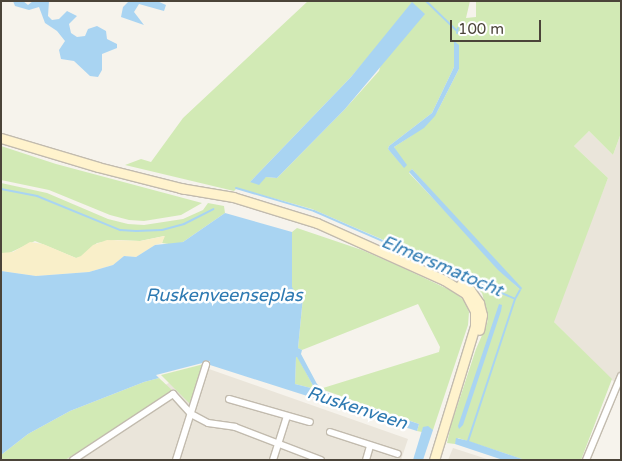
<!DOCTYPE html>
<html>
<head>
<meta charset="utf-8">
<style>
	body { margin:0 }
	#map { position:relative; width:622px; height:461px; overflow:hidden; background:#f6f3ec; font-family:"Varela Round",sans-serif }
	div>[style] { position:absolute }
	.residential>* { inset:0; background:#eae5da }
	.green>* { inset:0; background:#d2eab5 }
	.sand>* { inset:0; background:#f9efc9 }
	.water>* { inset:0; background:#a9d4f2 }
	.stream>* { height:2px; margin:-1px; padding:0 1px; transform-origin:1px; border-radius:1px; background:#a9d4f2 }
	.roads { filter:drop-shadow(1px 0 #c2bbae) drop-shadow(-1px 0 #c2bbae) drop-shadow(0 1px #c2bbae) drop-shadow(0 -1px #c2bbae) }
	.minor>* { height:6px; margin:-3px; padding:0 3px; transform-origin:3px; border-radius:3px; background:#fff }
	.secondary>* { height:9px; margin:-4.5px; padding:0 4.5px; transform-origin:4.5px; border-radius:4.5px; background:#fff3cd }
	span { translate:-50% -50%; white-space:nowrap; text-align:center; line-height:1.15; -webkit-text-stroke:5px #fff; paint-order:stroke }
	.water-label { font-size:18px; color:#2e7ab2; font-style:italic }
	.frame { position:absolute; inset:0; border:2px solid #4b4439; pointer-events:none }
	.scale { position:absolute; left:450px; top:20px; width:91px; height:22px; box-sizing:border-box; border:2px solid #4b4439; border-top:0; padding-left:6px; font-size:15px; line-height:18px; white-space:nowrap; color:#4b4439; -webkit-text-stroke:4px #fff; paint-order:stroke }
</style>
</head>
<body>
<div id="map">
	<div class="residential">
		<i style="clip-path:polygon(589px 131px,613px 155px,621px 133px,621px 389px,552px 320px,608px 178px,574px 146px)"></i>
		<i style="clip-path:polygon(209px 369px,408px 439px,401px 460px,53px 460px,170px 382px,197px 404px)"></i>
		<i style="clip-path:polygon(453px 448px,490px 460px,448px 460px)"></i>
	</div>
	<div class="green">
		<i style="clip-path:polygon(evenodd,308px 1px,470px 1px,466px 18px,476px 17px,476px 1px,621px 1px,621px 133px,613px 155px,589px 131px,574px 146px,608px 178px,554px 322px,612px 379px,581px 460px,525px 460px,458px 438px,455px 444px,447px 443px,451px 425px,476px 349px,487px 324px,488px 316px,482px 293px,460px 273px,312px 209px,237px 188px,234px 191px,125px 165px,141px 159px,151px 162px,183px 118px,308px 1px,393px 24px,379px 71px,345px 109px,277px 178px,266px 177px,250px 182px,351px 77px,391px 30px,393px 24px,308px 1px,454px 43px,459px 69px,437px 112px,411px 136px,394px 147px,404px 167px,388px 149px,389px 146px,432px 113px,454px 67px,454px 43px,308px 1px,412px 169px,520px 290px,409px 173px,412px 169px)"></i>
		<i style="clip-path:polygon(1px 146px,56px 164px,202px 203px,181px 215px,144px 221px,129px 220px,110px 215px,49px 190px,1px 180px)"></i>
		<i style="clip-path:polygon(1px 183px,47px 193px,108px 219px,128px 224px,144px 225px,183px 219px,203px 210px,208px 203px,224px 206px,225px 213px,183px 242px,175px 245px,162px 243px,164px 236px,140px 241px,117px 240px,97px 243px,81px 257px,76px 258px,35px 241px,7px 254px,1px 253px)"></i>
		<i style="clip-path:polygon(297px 228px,362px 250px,399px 266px,454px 292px,465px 301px,469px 312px,468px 325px,433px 430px,423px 428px,422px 432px,417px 431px,419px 424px,324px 390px,323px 388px,439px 352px,440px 347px,418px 304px,302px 350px,298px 348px,303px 297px,301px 292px,297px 295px,293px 292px,292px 287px,292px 232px)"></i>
		<i style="clip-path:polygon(296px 356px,297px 356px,315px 389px,295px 384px)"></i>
		<i style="clip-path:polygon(204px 364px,190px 404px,161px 375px)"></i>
		<i style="clip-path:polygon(159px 378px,173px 391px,65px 460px,1px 460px,1px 455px,28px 434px,70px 411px,144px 382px)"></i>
	</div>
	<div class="sand">
		<i style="clip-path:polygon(165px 236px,162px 243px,155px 245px,136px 257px,124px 256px,113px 265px,89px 272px,36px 276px,1px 271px,1px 253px,13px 252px,30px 242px,43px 244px,76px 258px,81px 256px,93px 245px,107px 240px,140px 241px)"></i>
	</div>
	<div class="water">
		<i style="clip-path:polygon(13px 1px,23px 1px,28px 5px,33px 1px,49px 1px,48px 16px,52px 20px,59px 19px,67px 11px,77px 16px,69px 24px,71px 33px,77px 37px,85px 36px,88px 29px,97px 26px,106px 31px,107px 39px,117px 44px,117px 48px,102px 54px,102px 70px,98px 77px,90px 76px,74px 61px,61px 59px,59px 50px,65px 41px,57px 31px,45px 23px,39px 7px,29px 10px,15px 6px)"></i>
		<i style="clip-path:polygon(129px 1px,157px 1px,166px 5px,164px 11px,139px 4px,134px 12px,144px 25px,121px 17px,123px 7px)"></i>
		<i style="clip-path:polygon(412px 2px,425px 14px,345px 109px,277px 178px,266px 177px,259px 185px,250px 182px,351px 77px)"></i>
		<i style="clip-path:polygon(454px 41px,459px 45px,459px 69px,435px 116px,424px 128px,394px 147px,407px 165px,404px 168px,388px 149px,389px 146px,432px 113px,454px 67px)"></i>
		<i style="clip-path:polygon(412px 169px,522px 288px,521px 290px,498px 270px,409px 172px)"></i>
		<i style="clip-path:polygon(evenodd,225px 213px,292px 232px,292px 287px,297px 295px,301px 292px,303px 297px,298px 348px,302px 350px,301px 354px,317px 384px,327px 393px,419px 424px,417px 431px,210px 365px,210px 361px,156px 375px,159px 378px,144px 382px,70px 411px,28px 434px,1px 455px,1px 271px,36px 276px,89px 272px,113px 265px,124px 256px,136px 257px,155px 245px,183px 242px,225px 213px,296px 357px,297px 357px,315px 389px,295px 384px,296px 357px)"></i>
		<i style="clip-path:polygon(499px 304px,502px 305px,501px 311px,463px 425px,459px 429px,458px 426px)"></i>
		<i style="clip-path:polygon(428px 426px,433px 430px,423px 460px,413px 460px,423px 427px)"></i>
		<i style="clip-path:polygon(456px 438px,469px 441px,525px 460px,503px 460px,455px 444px)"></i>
	</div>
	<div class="stream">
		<i style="left:426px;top:1px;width:42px;rotate:44deg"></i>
		<i style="left:457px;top:33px;width:5px;rotate:-79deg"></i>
		<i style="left:236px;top:188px;width:81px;rotate:16.4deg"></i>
		<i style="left:314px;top:211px;width:219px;rotate:23.6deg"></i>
		<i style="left:515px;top:299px;width:150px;rotate:108.3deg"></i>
		<i style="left:1px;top:189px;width:37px;rotate:11deg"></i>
		<i style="left:37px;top:196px;width:90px;rotate:22.3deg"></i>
		<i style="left:120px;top:230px;width:16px;rotate:4deg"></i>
		<i style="left:136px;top:231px;width:26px;rotate:-2deg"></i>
		<i style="left:162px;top:230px;width:23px;rotate:-15deg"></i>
		<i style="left:184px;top:224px;width:33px;rotate:-27deg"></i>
		<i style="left:515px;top:299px;width:10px;rotate:-61deg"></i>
	</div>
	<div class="roads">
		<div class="minor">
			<i style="left:229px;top:399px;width:84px;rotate:15.9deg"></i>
			<i style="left:330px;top:432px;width:71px;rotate:17.9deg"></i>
			<i style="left:73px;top:460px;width:120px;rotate:-33.4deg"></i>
			<i style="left:173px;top:394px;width:27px;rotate:48deg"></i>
			<i style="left:191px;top:414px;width:19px;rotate:28deg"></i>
			<i style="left:208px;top:423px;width:27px;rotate:8deg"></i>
			<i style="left:235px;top:427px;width:92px;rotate:21deg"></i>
			<i style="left:176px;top:460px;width:100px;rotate:-72.5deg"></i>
			<i style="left:273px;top:460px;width:46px;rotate:-72.3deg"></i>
			<i style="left:366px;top:460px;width:15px;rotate:-74deg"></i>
			<i style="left:586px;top:460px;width:91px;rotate:-67.4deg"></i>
		</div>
		<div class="secondary">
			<i style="left:1px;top:138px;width:101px;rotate:16.6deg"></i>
			<i style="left:98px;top:167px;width:89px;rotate:14.3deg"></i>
			<i style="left:180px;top:188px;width:54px;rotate:9.6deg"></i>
			<i style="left:233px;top:197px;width:88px;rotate:17.2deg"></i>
			<i style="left:317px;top:223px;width:139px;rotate:24.2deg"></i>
			<i style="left:444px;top:280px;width:26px;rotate:32deg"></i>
			<i style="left:466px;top:294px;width:19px;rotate:62deg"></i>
			<i style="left:475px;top:311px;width:15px;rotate:90deg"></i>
			<i style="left:475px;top:326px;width:140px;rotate:107deg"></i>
			<i style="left:461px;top:284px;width:11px;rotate:34deg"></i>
			<i style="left:470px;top:290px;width:16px;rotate:55deg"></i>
			<i style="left:479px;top:303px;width:12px;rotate:76deg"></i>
			<i style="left:482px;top:315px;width:15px;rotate:101deg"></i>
		</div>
	</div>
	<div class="water-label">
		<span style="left:442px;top:266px;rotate:23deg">Elmersmatocht</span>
		<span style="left:224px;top:295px">Ruskenveenseplas</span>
		<span style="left:357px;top:408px;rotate:18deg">Ruskenveen</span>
	</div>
	<div class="frame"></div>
	<div class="scale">100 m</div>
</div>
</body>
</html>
